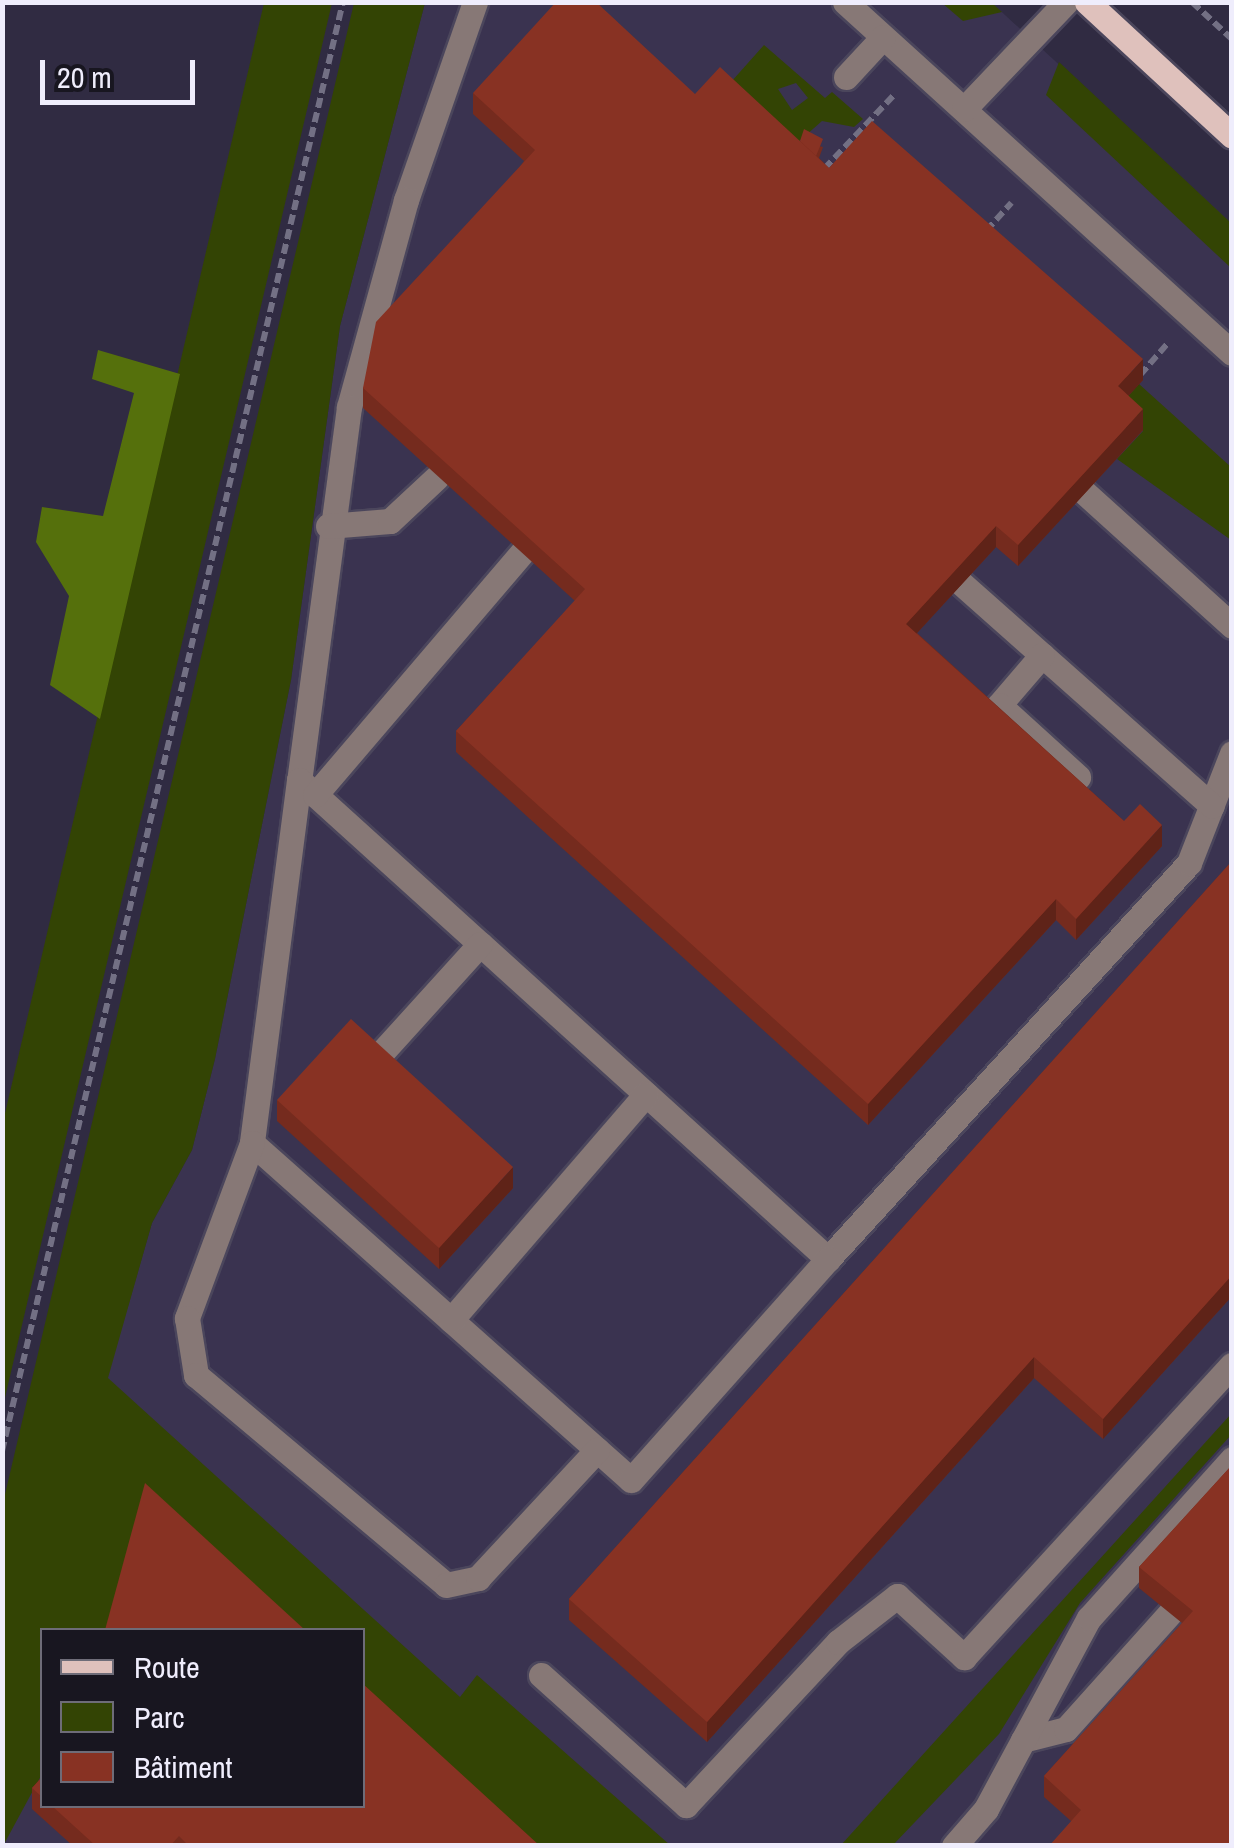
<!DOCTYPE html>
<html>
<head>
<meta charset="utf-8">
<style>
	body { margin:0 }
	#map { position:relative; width:1234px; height:1848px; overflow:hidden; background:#302b42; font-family:"Archivo Narrow",sans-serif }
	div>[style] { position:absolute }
	.built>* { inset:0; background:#3a3350 }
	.green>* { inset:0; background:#334404 }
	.forest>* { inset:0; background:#55700c }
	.path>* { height:6px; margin-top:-3px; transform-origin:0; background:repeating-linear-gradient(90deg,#737084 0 10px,transparent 0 15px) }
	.roads { filter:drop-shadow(2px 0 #4b465c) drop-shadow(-2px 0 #4b465c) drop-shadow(0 2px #4b465c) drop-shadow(0 -2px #4b465c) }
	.minor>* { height:25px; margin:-12.5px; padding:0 12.5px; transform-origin:12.5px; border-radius:12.5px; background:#877876 }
	.major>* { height:25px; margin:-12.5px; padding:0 12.5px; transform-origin:12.5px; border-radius:12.5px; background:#dfc1bc }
	.wall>* { inset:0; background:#752b1e }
	.shaded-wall>* { inset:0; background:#5f2318 }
	.building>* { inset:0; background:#883223 }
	span { translate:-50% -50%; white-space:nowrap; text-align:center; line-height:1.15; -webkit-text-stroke:8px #181620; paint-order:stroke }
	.frame { position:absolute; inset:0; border:5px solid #efedfc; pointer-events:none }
	.legend { position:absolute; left:40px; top:1628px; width:325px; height:180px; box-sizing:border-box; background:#181620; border:2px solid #6e6c78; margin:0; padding:12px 18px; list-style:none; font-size:30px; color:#efedfc }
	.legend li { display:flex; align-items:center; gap:20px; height:50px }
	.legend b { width:50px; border:2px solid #6e6c78 }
	.scale { position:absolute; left:40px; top:60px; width:155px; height:45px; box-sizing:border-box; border:5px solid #efedfc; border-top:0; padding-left:12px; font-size:30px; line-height:35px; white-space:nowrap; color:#efedfc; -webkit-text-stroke:8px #181620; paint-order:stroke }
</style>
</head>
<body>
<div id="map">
	<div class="built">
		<i style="clip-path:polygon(evenodd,425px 3px,992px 3px,1231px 223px,1231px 1845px,3px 1845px,2px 1742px,152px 1223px,192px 1150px,215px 1059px,291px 680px,340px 326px,425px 3px,42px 1630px,362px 1630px,362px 1806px,42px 1806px,42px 1630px)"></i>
	</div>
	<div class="green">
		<i style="clip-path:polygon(264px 3px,332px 3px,3px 1406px,3px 1122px)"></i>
		<i style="clip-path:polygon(354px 3px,425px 3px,340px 326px,291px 680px,215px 1059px,192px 1150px,152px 1223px,108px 1378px,460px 1697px,477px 1675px,670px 1845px,516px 1845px,363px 1706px,362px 1630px,42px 1630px,42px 1774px,3px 1846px,3px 1503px)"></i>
		<i style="clip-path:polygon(942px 3px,992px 3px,1002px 12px,963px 21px)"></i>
		<i style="clip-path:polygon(evenodd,764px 45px,825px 98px,832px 92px,863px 119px,854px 127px,822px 121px,788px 151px,723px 91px,764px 45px,796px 83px,808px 98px,792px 110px,778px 89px,796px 83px)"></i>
		<i style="clip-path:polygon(1059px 62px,1231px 223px,1231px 268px,1046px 95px)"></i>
		<i style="clip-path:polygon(1139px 384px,1231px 467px,1231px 540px,1117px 459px,1143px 431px,1118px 407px)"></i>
		<i style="clip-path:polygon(1231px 1414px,1231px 1435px,1080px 1603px,999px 1734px,893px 1845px,841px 1845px)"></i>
	</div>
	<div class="forest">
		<i style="clip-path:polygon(98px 350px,180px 374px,100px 719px,50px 685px,69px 596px,36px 542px,42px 507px,103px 516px,134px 393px,92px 379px)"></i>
	</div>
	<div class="path">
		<i style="left:1192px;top:2px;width:54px;rotate:42.8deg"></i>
		<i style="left:824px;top:169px;width:103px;rotate:-46.6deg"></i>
		<i style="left:986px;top:231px;width:38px;rotate:-48deg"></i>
		<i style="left:1140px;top:375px;width:43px;rotate:-48.8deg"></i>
		<i style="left:2px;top:1451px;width:1489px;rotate:-76.76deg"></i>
	</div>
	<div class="roads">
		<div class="minor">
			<i style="left:475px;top:2px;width:210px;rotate:109.2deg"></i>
			<i style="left:406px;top:200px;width:215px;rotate:105.4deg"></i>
			<i style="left:349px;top:407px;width:376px;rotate:97.6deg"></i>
			<i style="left:299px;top:780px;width:714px;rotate:42.16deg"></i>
			<i style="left:828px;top:1259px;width:536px;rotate:-47.65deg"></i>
			<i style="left:1189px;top:863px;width:118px;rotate:-68.6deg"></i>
			<i style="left:845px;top:2px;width:522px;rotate:42.21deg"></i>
			<i style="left:846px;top:77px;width:54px;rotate:-47.2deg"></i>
			<i style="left:964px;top:109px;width:148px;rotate:-46.4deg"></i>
			<i style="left:1085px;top:493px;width:198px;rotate:42.1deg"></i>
			<i style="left:328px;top:526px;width:62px;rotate:-4.6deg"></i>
			<i style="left:390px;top:521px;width:64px;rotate:-43.1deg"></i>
			<i style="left:962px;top:584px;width:334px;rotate:41.6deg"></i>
			<i style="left:1042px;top:655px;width:66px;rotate:130.7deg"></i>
			<i style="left:999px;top:705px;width:107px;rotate:42.3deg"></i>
			<i style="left:299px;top:780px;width:366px;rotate:97.4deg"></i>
			<i style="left:252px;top:1143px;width:507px;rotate:41.64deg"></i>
			<i style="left:631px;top:1480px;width:296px;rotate:-48.3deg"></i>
			<i style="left:315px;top:795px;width:318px;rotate:-49.5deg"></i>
			<i style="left:374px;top:1061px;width:158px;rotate:-47.8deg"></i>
			<i style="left:252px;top:1143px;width:187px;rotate:110.4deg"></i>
			<i style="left:187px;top:1318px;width:58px;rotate:81deg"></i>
			<i style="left:196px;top:1375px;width:326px;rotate:40deg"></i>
			<i style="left:446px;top:1585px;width:33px;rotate:-12deg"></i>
			<i style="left:478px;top:1578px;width:175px;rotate:-47.1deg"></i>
			<i style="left:451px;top:1320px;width:298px;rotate:-49.2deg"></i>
			<i style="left:541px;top:1675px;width:195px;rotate:41.9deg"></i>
			<i style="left:686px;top:1805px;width:223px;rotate:-47deg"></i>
			<i style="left:838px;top:1642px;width:75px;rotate:-37.9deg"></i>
			<i style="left:897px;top:1596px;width:91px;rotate:42.3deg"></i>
			<i style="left:964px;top:1657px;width:396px;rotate:-47.5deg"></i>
			<i style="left:1023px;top:1740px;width:44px;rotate:-14.3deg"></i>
			<i style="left:1066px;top:1729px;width:156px;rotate:-48.1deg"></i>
			<i style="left:954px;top:1846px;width:49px;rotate:-49.1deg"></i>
			<i style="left:986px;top:1809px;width:217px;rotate:-61.7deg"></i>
			<i style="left:1089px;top:1618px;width:214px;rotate:-48deg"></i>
		</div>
		<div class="major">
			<i style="left:1087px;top:2px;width:197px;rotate:42.7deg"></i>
		</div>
	</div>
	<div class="wall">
		<i style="clip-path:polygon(473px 93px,695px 94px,800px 141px,823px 147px,819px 158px,829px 168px,1143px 380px,1128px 396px,1143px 430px,1018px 566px,996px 547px,917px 633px,1124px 821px,1162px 846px,1076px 940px,1056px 920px,868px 1125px,456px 752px,456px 731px,575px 601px,363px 408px,363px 388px,524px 161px,473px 114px)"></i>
		<i style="clip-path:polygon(1232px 861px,1232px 1296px,1103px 1439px,1034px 1378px,707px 1742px,569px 1620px,569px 1599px)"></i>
		<i style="clip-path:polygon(277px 1100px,513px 1188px,439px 1269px,277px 1121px)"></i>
		<i style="clip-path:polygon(1232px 1465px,1232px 1846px,1071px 1821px,1044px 1797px,1044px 1776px,1182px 1623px,1139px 1588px,1139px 1567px)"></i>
		<i style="clip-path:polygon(42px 1777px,42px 1806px,362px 1806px,540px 1846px,73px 1846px,32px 1809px,32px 1788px)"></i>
	</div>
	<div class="shaded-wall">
		<i style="clip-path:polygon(1143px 359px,1143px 380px,1118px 407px,1118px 386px)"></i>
		<i style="clip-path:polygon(1143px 409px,1143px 430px,1018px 566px,1018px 545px)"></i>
		<i style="clip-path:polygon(996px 526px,996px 547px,906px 645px,906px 624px)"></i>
		<i style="clip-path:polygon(1162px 825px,1162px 846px,1076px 940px,1076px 919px)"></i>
		<i style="clip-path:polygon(1056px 899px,1056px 920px,868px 1125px,868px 1104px)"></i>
		<i style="clip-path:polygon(513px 1167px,513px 1188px,439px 1269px,439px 1248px)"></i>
		<i style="clip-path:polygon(1232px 1275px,1232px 1296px,1103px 1439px,1103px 1419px)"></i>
		<i style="clip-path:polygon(1034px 1357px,1034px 1378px,707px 1742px,707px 1722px)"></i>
	</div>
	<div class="building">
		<i style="clip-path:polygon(556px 2px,596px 2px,695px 94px,720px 67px,829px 168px,872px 121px,1143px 359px,1118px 386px,1143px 409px,1018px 545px,996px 526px,906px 624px,1124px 821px,1140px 804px,1162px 825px,1076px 919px,1056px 899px,868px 1104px,456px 731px,585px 589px,363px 388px,376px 322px,535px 150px,473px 93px)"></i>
		<i style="clip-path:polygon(804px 129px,823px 139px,816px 156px,800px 141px)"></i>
		<i style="clip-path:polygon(1232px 861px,1232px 1275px,1103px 1419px,1034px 1357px,707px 1722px,569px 1599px)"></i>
		<i style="clip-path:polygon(351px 1019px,513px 1167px,439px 1248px,277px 1100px)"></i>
		<i style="clip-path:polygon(1232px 1465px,1232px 1846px,1049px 1846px,1081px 1810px,1044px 1776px,1193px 1611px,1139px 1567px)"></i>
		<i style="clip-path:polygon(145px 1483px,305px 1630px,105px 1630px)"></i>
		<i style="clip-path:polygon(362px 1683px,540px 1846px,189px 1846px,179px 1836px,170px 1846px,96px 1846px,52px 1806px,362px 1806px)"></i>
		<i style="clip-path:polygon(42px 1777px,42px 1797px,32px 1788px)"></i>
	</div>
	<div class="frame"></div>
	<ul class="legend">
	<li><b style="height:12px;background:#dfc1bc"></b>Route</li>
	<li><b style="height:28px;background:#334404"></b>Parc</li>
	<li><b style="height:28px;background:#883223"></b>Bâtiment</li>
	</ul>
	<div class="scale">20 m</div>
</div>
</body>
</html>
